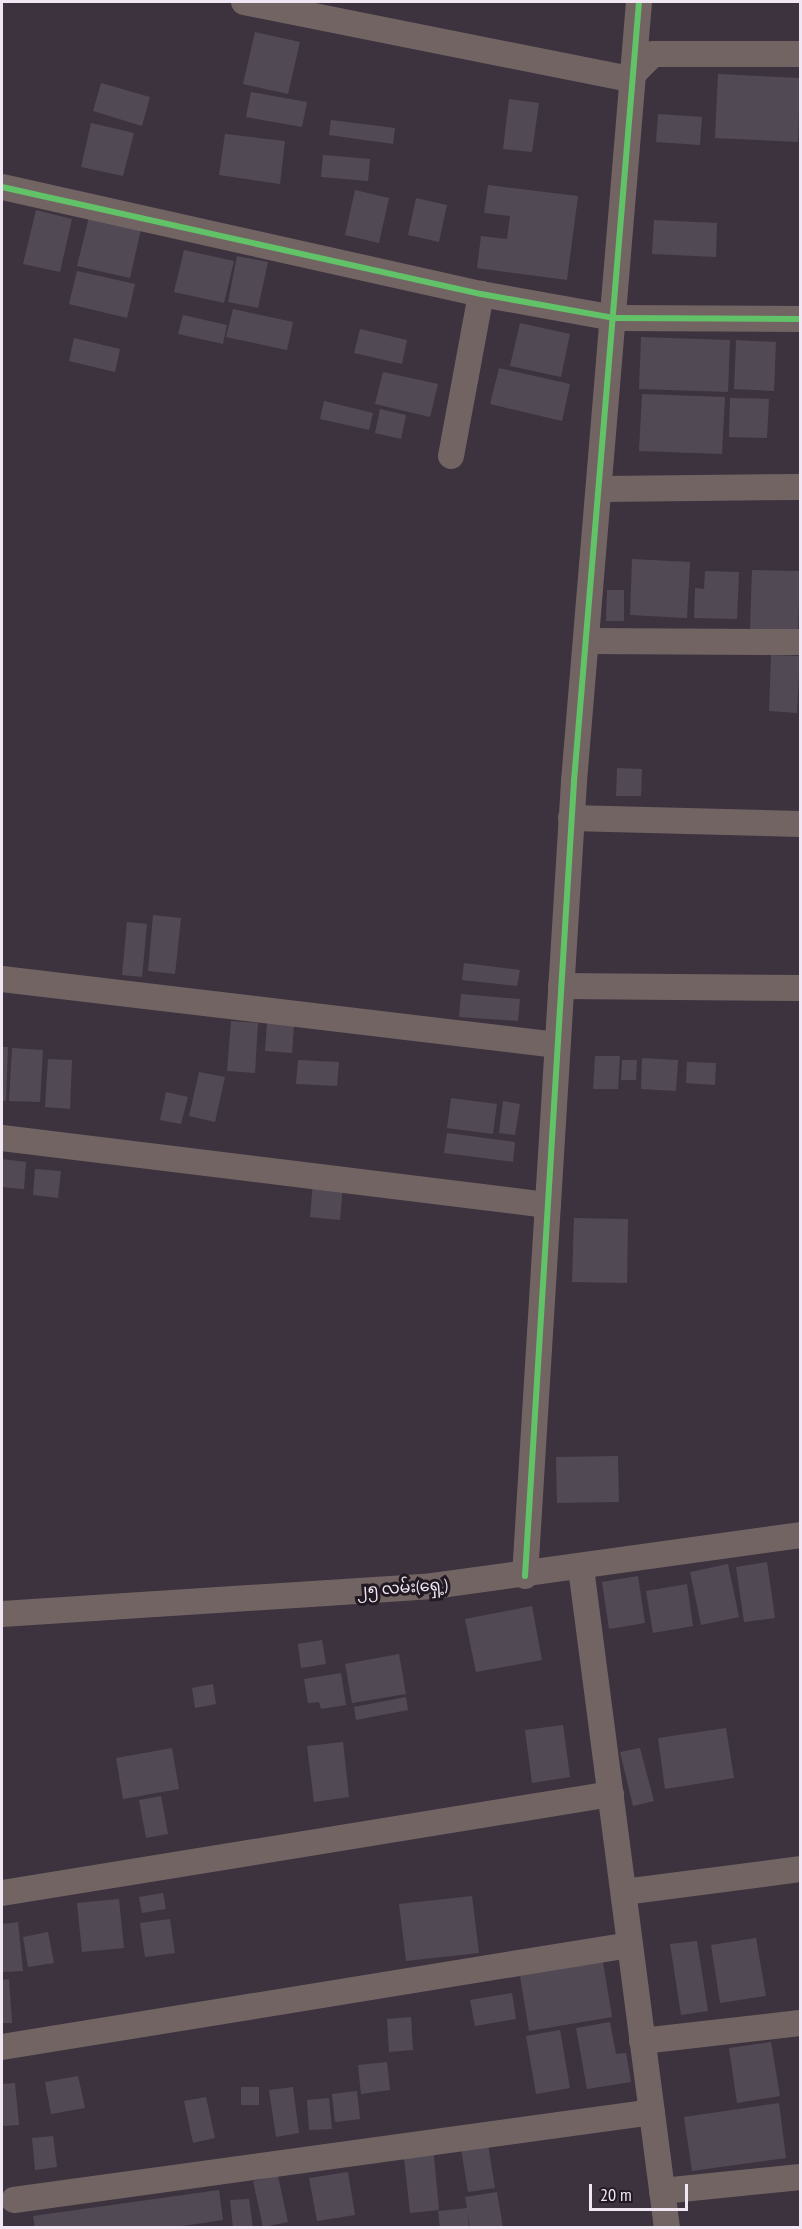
<!DOCTYPE html>
<html>
<head>
<meta charset="utf-8">
<style>
	body { margin:0 }
	#map { position:relative; width:802px; height:2229px; overflow:hidden; background:#3c333f; font-family:"PT Sans Narrow","Noto Sans Myanmar",sans-serif }
	div>[style] { position:absolute }
	.building>* { inset:0; background:#514a55 }
	.street>* { height:26px; margin:-13px; padding:0 13px; transform-origin:13px; border-radius:13px; background:#736464 }
	.cycleway>* { height:6px; margin:-3px; padding:0 3px; transform-origin:3px; border-radius:3px; background:#61c268 }
	span { translate:-50% -50%; white-space:nowrap; text-align:center; line-height:1.15; -webkit-text-stroke:6px #211a23; paint-order:stroke }
	.street-label { font-size:16px; color:#f1e7f4 }
	.frame { position:absolute; inset:0; border:3px solid #f1e7f4; pointer-events:none }
	.scale { position:absolute; left:589px; top:2184px; width:99px; height:27px; box-sizing:border-box; border:3px solid #f1e7f4; border-top:0; padding-left:8px; font-size:18px; line-height:21px; white-space:nowrap; color:#f1e7f4; -webkit-text-stroke:4px #211a23; paint-order:stroke }
</style>
</head>
<body>
<div id="map">
	<div class="building">
		<i style="clip-path:polygon(255px 32px,300px 42px,288px 94px,243px 84px)"></i>
		<i style="clip-path:polygon(718px 74px,800px 78px,798px 142px,715px 138px)"></i>
		<i style="clip-path:polygon(101px 83px,150px 97px,142px 126px,93px 111px)"></i>
		<i style="clip-path:polygon(251px 92px,307px 102px,302px 127px,246px 117px)"></i>
		<i style="clip-path:polygon(509px 99px,539px 103px,532px 152px,503px 149px)"></i>
		<i style="clip-path:polygon(658px 114px,702px 117px,700px 145px,656px 142px)"></i>
		<i style="clip-path:polygon(331px 120px,395px 128px,393px 144px,329px 135px)"></i>
		<i style="clip-path:polygon(91px 123px,134px 133px,123px 176px,81px 167px)"></i>
		<i style="clip-path:polygon(225px 134px,285px 141px,280px 184px,219px 175px)"></i>
		<i style="clip-path:polygon(323px 155px,370px 159px,368px 181px,321px 177px)"></i>
		<i style="clip-path:polygon(488px 185px,578px 196px,567px 280px,477px 268px,481px 236px,507px 239px,510px 216px,484px 213px)"></i>
		<i style="clip-path:polygon(355px 190px,389px 198px,379px 243px,345px 235px)"></i>
		<i style="clip-path:polygon(416px 198px,447px 205px,439px 242px,408px 235px)"></i>
		<i style="clip-path:polygon(36px 210px,72px 219px,60px 272px,23px 264px)"></i>
		<i style="clip-path:polygon(89px 217px,142px 225px,130px 278px,77px 266px)"></i>
		<i style="clip-path:polygon(654px 220px,717px 223px,716px 257px,652px 254px)"></i>
		<i style="clip-path:polygon(184px 250px,234px 261px,224px 303px,174px 292px)"></i>
		<i style="clip-path:polygon(237px 256px,268px 262px,258px 308px,228px 302px)"></i>
		<i style="clip-path:polygon(77px 271px,135px 284px,127px 318px,69px 304px)"></i>
		<i style="clip-path:polygon(233px 309px,293px 322px,287px 350px,226px 337px)"></i>
		<i style="clip-path:polygon(183px 315px,227px 325px,223px 344px,178px 334px)"></i>
		<i style="clip-path:polygon(520px 323px,570px 334px,561px 377px,510px 366px)"></i>
		<i style="clip-path:polygon(360px 329px,407px 340px,402px 364px,354px 353px)"></i>
		<i style="clip-path:polygon(641px 337px,730px 340px,728px 392px,639px 389px)"></i>
		<i style="clip-path:polygon(74px 338px,120px 349px,115px 372px,69px 361px)"></i>
		<i style="clip-path:polygon(736px 340px,776px 342px,774px 391px,734px 389px)"></i>
		<i style="clip-path:polygon(499px 368px,570px 384px,562px 421px,490px 404px)"></i>
		<i style="clip-path:polygon(383px 372px,438px 384px,430px 417px,375px 404px)"></i>
		<i style="clip-path:polygon(642px 394px,725px 397px,722px 454px,639px 451px)"></i>
		<i style="clip-path:polygon(730px 398px,769px 399px,767px 438px,729px 437px)"></i>
		<i style="clip-path:polygon(324px 401px,373px 413px,369px 430px,320px 419px)"></i>
		<i style="clip-path:polygon(380px 409px,406px 415px,401px 439px,375px 433px)"></i>
		<i style="clip-path:polygon(632px 559px,690px 562px,687px 618px,630px 615px)"></i>
		<i style="clip-path:polygon(752px 570px,800px 571px,798px 631px,750px 630px)"></i>
		<i style="clip-path:polygon(705px 571px,739px 572px,737px 619px,694px 618px,695px 588px,704px 589px)"></i>
		<i style="clip-path:polygon(607px 590px,624px 590px,624px 621px,606px 621px)"></i>
		<i style="clip-path:polygon(771px 655px,800px 656px,797px 713px,769px 711px)"></i>
		<i style="clip-path:polygon(617px 768px,642px 769px,641px 796px,616px 796px)"></i>
		<i style="clip-path:polygon(153px 915px,181px 918px,175px 974px,148px 971px)"></i>
		<i style="clip-path:polygon(127px 922px,147px 924px,142px 977px,122px 975px)"></i>
		<i style="clip-path:polygon(464px 963px,520px 970px,517px 986px,462px 980px)"></i>
		<i style="clip-path:polygon(461px 994px,520px 999px,518px 1021px,459px 1017px)"></i>
		<i style="clip-path:polygon(231px 1021px,258px 1023px,255px 1073px,227px 1071px)"></i>
		<i style="clip-path:polygon(267px 1023px,294px 1025px,292px 1053px,265px 1051px)"></i>
		<i style="clip-path:polygon(2px 1047px,8px 1047px,6px 1101px,2px 1101px)"></i>
		<i style="clip-path:polygon(12px 1048px,43px 1050px,40px 1102px,9px 1101px)"></i>
		<i style="clip-path:polygon(595px 1056px,620px 1056px,618px 1089px,593px 1089px)"></i>
		<i style="clip-path:polygon(642px 1058px,678px 1060px,676px 1091px,641px 1089px)"></i>
		<i style="clip-path:polygon(48px 1059px,72px 1060px,70px 1109px,45px 1107px)"></i>
		<i style="clip-path:polygon(298px 1060px,339px 1062px,337px 1086px,296px 1084px)"></i>
		<i style="clip-path:polygon(622px 1060px,637px 1060px,636px 1080px,621px 1080px)"></i>
		<i style="clip-path:polygon(687px 1062px,716px 1063px,715px 1085px,686px 1083px)"></i>
		<i style="clip-path:polygon(199px 1072px,225px 1077px,215px 1122px,189px 1116px)"></i>
		<i style="clip-path:polygon(166px 1092px,188px 1097px,181px 1124px,160px 1120px)"></i>
		<i style="clip-path:polygon(451px 1098px,497px 1104px,493px 1134px,447px 1128px)"></i>
		<i style="clip-path:polygon(503px 1101px,520px 1104px,515px 1135px,499px 1133px)"></i>
		<i style="clip-path:polygon(447px 1133px,515px 1142px,513px 1162px,444px 1153px)"></i>
		<i style="clip-path:polygon(2px 1159px,26px 1162px,24px 1189px,2px 1187px)"></i>
		<i style="clip-path:polygon(35px 1169px,61px 1171px,58px 1198px,33px 1195px)"></i>
		<i style="clip-path:polygon(313px 1182px,343px 1185px,340px 1220px,310px 1217px)"></i>
		<i style="clip-path:polygon(574px 1218px,628px 1219px,627px 1283px,572px 1282px)"></i>
		<i style="clip-path:polygon(618px 1456px,619px 1502px,557px 1503px,556px 1457px)"></i>
		<i style="clip-path:polygon(767px 1562px,775px 1618px,744px 1622px,736px 1567px)"></i>
		<i style="clip-path:polygon(728px 1564px,739px 1617px,701px 1625px,690px 1572px)"></i>
		<i style="clip-path:polygon(638px 1576px,645px 1623px,609px 1629px,602px 1582px)"></i>
		<i style="clip-path:polygon(687px 1584px,693px 1626px,653px 1633px,646px 1591px)"></i>
		<i style="clip-path:polygon(532px 1606px,542px 1660px,476px 1672px,465px 1619px)"></i>
		<i style="clip-path:polygon(322px 1640px,326px 1664px,301px 1668px,298px 1644px)"></i>
		<i style="clip-path:polygon(399px 1654px,406px 1694px,352px 1703px,345px 1664px)"></i>
		<i style="clip-path:polygon(341px 1673px,346px 1705px,321px 1709px,319px 1702px,308px 1703px,304px 1679px)"></i>
		<i style="clip-path:polygon(213px 1684px,216px 1704px,195px 1708px,192px 1688px)"></i>
		<i style="clip-path:polygon(406px 1697px,408px 1710px,356px 1720px,354px 1707px)"></i>
		<i style="clip-path:polygon(563px 1725px,570px 1777px,532px 1783px,525px 1730px)"></i>
		<i style="clip-path:polygon(726px 1728px,734px 1778px,665px 1789px,658px 1738px)"></i>
		<i style="clip-path:polygon(343px 1742px,349px 1797px,314px 1802px,307px 1746px)"></i>
		<i style="clip-path:polygon(172px 1748px,179px 1789px,123px 1799px,116px 1758px)"></i>
		<i style="clip-path:polygon(640px 1748px,654px 1801px,633px 1806px,620px 1752px)"></i>
		<i style="clip-path:polygon(161px 1796px,168px 1834px,146px 1838px,139px 1800px)"></i>
		<i style="clip-path:polygon(163px 1893px,166px 1909px,142px 1913px,139px 1897px)"></i>
		<i style="clip-path:polygon(472px 1896px,479px 1953px,406px 1961px,399px 1904px)"></i>
		<i style="clip-path:polygon(119px 1899px,124px 1948px,82px 1952px,77px 1903px)"></i>
		<i style="clip-path:polygon(170px 1919px,175px 1953px,145px 1957px,140px 1923px)"></i>
		<i style="clip-path:polygon(18px 1922px,23px 1971px,2px 1972px,2px 1924px)"></i>
		<i style="clip-path:polygon(48px 1932px,54px 1963px,28px 1967px,23px 1937px)"></i>
		<i style="clip-path:polygon(756px 1938px,766px 1996px,720px 2003px,711px 1945px)"></i>
		<i style="clip-path:polygon(697px 1941px,708px 2011px,681px 2015px,670px 1944px)"></i>
		<i style="clip-path:polygon(603px 1962px,612px 2017px,529px 2031px,520px 1976px)"></i>
		<i style="clip-path:polygon(9px 1979px,12px 2023px,2px 2023px,2px 1980px)"></i>
		<i style="clip-path:polygon(512px 1993px,516px 2019px,475px 2026px,470px 2000px)"></i>
		<i style="clip-path:polygon(411px 2017px,413px 2050px,389px 2052px,387px 2019px)"></i>
		<i style="clip-path:polygon(610px 2022px,616px 2054px,626px 2053px,631px 2082px,587px 2089px,576px 2028px)"></i>
		<i style="clip-path:polygon(560px 2030px,570px 2088px,536px 2094px,526px 2036px)"></i>
		<i style="clip-path:polygon(771px 2042px,780px 2096px,737px 2103px,729px 2048px)"></i>
		<i style="clip-path:polygon(387px 2062px,390px 2090px,361px 2094px,358px 2065px)"></i>
		<i style="clip-path:polygon(78px 2076px,85px 2108px,51px 2114px,45px 2082px)"></i>
		<i style="clip-path:polygon(15px 2083px,19px 2125px,2px 2126px,2px 2084px)"></i>
		<i style="clip-path:polygon(241px 2087px,259px 2087px,259px 2105px,241px 2105px)"></i>
		<i style="clip-path:polygon(293px 2087px,299px 2133px,276px 2137px,269px 2090px)"></i>
		<i style="clip-path:polygon(357px 2091px,360px 2119px,335px 2122px,332px 2094px)"></i>
		<i style="clip-path:polygon(206px 2097px,215px 2138px,193px 2143px,184px 2101px)"></i>
		<i style="clip-path:polygon(329px 2098px,332px 2129px,309px 2130px,307px 2100px)"></i>
		<i style="clip-path:polygon(779px 2103px,786px 2158px,692px 2171px,684px 2117px)"></i>
		<i style="clip-path:polygon(53px 2136px,57px 2167px,35px 2170px,32px 2138px)"></i>
		<i style="clip-path:polygon(487px 2138px,495px 2188px,468px 2192px,460px 2142px)"></i>
		<i style="clip-path:polygon(433px 2146px,439px 2210px,410px 2213px,403px 2149px)"></i>
		<i style="clip-path:polygon(348px 2172px,355px 2215px,317px 2221px,309px 2178px)"></i>
		<i style="clip-path:polygon(278px 2176px,288px 2222px,263px 2227px,253px 2181px)"></i>
		<i style="clip-path:polygon(219px 2190px,223px 2220px,169px 2228px,35px 2228px,33px 2216px)"></i>
		<i style="clip-path:polygon(497px 2192px,503px 2228px,470px 2228px,468px 2213px,469px 2228px,440px 2228px,438px 2211px,467px 2208px,465px 2197px)"></i>
		<i style="clip-path:polygon(249px 2199px,253px 2228px,233px 2228px,230px 2200px)"></i>
	</div>
	<div class="street">
		<i style="left:244px;top:2px;width:392px;rotate:11.3deg"></i>
		<i style="left:628px;top:79px;width:35px;rotate:-45deg"></i>
		<i style="left:653px;top:54px;width:147px"></i>
		<i style="left:2px;top:187px;width:491px;rotate:12.6deg"></i>
		<i style="left:481px;top:294px;width:136px;rotate:10.2deg"></i>
		<i style="left:615px;top:318px;width:185px;rotate:0.3deg"></i>
		<i style="left:451px;top:456px;width:165px;rotate:-79.5deg"></i>
		<i style="left:602px;top:489px;width:198px;rotate:-0.6deg"></i>
		<i style="left:587px;top:641px;width:213px;rotate:0.3deg"></i>
		<i style="left:571px;top:818px;width:229px;rotate:1.5deg"></i>
		<i style="left:2px;top:979px;width:559px;rotate:6.78deg"></i>
		<i style="left:561px;top:986px;width:239px;rotate:0.5deg"></i>
		<i style="left:2px;top:1138px;width:550px;rotate:7deg"></i>
		<i style="left:581px;top:1568px;width:666px;rotate:82.58deg"></i>
		<i style="left:525px;top:1576px;width:797px;rotate:-86.47deg"></i>
		<i style="left:574px;top:781px;width:782px;rotate:-85.23deg"></i>
		<i style="left:2px;top:1614px;width:432px;rotate:-3.7deg"></i>
		<i style="left:433px;top:1586px;width:371px;rotate:-7.9deg"></i>
		<i style="left:624px;top:1892px;width:177px;rotate:-7.4deg"></i>
		<i style="left:2px;top:1893px;width:617px;rotate:-9.23deg"></i>
		<i style="left:642px;top:2041px;width:159px;rotate:-6.5deg"></i>
		<i style="left:2px;top:2047px;width:636px;rotate:-9.23deg"></i>
		<i style="left:662px;top:2191px;width:139px;rotate:-5.8deg"></i>
		<i style="left:14px;top:2200px;width:644px;rotate:-7.85deg"></i>
	</div>
	<div class="cycleway">
		<i style="left:2px;top:187px;width:491px;rotate:12.6deg"></i>
		<i style="left:481px;top:294px;width:136px;rotate:10.2deg"></i>
		<i style="left:615px;top:318px;width:185px;rotate:0.3deg"></i>
		<i style="left:525px;top:1576px;width:797px;rotate:-86.47deg"></i>
		<i style="left:574px;top:781px;width:782px;rotate:-85.23deg"></i>
	</div>
	<div class="street-label">
		<span style="left:402px;top:1587px;rotate:-4deg">၂၅ လမ်း(ရှေ့)</span>
	</div>
	<div class="frame"></div>
	<div class="scale">20 m</div>
</div>
</body>
</html>
